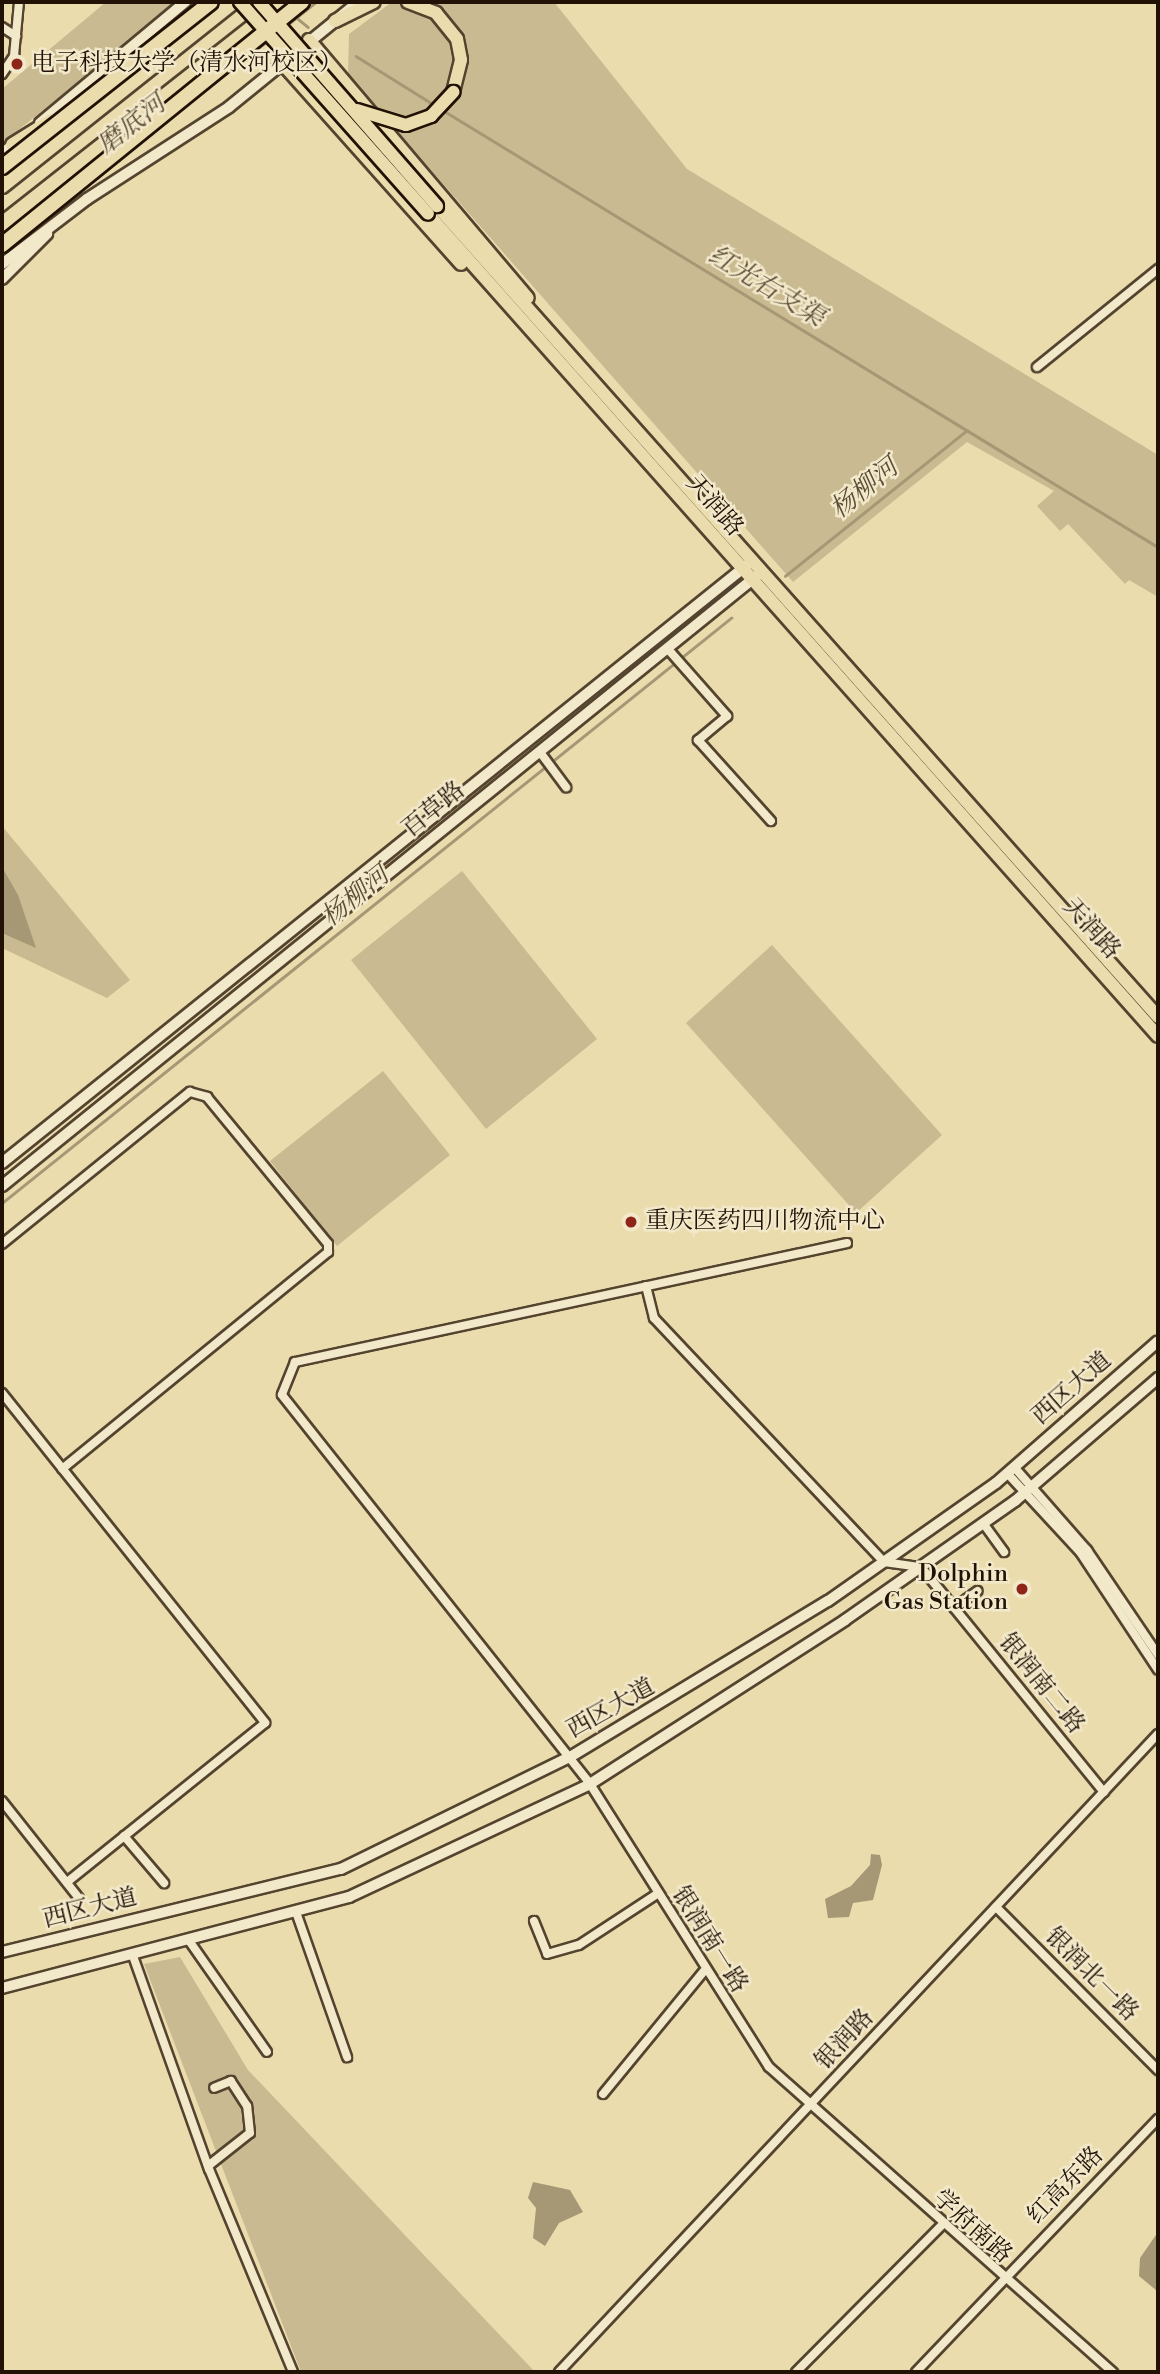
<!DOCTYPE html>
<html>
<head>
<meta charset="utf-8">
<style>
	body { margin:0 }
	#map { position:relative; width:1160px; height:2374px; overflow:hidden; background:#ebdcae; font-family:"Libre Bodoni","Noto Serif SC",serif }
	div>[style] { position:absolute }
	.green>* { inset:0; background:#c9ba91 }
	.water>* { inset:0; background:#a69775 }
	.stream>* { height:2.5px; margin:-1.25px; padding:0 1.25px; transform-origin:1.25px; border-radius:1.25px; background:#a69775 }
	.roads { filter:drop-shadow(2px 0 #54442f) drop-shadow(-2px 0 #54442f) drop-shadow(0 2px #54442f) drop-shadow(0 -2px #54442f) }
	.minor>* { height:8px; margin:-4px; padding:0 4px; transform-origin:4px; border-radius:4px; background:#f2e8ca }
	.tertiary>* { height:10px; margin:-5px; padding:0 5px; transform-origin:5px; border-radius:5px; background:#f2e8ca }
	.secondary>* { height:10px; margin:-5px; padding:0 5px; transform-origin:5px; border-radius:5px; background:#f2e8ca }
	.primary>* { height:12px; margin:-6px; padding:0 6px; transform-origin:6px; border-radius:6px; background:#ebdcae }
	.motorway>* { height:14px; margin:-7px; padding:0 7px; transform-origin:7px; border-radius:7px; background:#ebdcae }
	.bridges { filter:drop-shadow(2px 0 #211205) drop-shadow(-2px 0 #211205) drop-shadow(0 2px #211205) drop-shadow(0 -2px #211205) }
	.primary-bridge>* { height:12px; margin:-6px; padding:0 6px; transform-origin:6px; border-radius:6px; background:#ebdcae }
	.motorway-bridge>* { height:14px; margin:-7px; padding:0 7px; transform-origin:7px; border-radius:7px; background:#ebdcae }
	.dots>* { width:19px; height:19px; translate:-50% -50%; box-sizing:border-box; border:4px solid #f2e8ca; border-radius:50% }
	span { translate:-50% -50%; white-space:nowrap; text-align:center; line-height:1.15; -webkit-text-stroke:5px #f2e8ca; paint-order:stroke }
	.poi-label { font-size:24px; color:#211205 }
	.left { translate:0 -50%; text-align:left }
	.right { translate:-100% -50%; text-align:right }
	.street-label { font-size:24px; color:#211205 }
	.water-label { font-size:26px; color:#5d4e37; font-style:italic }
	.frame { position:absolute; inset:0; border:4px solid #211205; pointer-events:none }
</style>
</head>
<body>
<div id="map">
	<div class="green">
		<i style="clip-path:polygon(106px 2px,179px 2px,2px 143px,2px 89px)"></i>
		<i style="clip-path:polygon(392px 2px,554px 2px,687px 169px,1158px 455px,1158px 597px,1129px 580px,1125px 584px,1068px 524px,1060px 531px,1037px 506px,1054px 491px,967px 442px,793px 582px,348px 76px,349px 34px)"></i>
		<i style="clip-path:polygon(2px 826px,130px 980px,107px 998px,2px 948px)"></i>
		<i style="clip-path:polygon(462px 871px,597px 1039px,486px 1129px,351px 960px)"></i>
		<i style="clip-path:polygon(772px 945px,942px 1135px,856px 1213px,686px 1023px)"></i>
		<i style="clip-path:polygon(383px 1071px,450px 1155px,337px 1246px,270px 1161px)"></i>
		<i style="clip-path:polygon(180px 1957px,248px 2070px,535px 2372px,301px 2372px,144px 1964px)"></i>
	</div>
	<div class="water">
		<i style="clip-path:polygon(2px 867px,18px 895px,36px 948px,2px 933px)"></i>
		<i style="clip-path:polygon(871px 1854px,880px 1855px,882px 1865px,873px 1900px,853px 1903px,849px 1917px,828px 1918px,825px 1899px,851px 1886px,870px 1865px)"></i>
		<i style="clip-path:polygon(533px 2182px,570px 2190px,583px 2212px,559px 2223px,545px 2246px,533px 2238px,536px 2208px,528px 2198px)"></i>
		<i style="clip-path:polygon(1158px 2232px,1158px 2290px,1157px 2291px,1139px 2276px,1140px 2258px)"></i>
	</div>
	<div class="stream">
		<i style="left:297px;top:18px;width:14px;rotate:39deg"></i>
		<i style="left:286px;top:26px;width:38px;rotate:-39deg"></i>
		<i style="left:356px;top:56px;width:94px;rotate:32deg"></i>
		<i style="left:212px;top:84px;width:70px;rotate:-38deg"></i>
		<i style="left:441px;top:109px;width:840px;rotate:31.42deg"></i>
		<i style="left:785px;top:576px;width:233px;rotate:-38.7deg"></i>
		<i style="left:2px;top:1203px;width:935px;rotate:-38.75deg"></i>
	</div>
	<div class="roads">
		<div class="minor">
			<i style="left:2px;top:27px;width:17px;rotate:33deg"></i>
			<i style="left:2px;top:74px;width:22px;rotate:-56deg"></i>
			<i style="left:14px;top:56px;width:54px;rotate:-84.7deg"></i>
			<i style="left:1037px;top:367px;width:156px;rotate:-39deg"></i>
			<i style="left:667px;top:648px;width:91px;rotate:48.6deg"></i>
			<i style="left:727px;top:716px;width:38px;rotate:140deg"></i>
			<i style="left:698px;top:740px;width:109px;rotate:48deg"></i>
			<i style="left:540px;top:752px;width:44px;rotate:53.4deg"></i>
			<i style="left:847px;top:1243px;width:565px;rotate:167.83deg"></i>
			<i style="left:295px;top:1362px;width:35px;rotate:112deg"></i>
			<i style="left:282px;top:1395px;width:496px;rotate:51.6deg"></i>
			<i style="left:590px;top:1784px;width:335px;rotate:57.7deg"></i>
			<i style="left:769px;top:2067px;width:460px;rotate:41.6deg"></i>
			<i style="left:2px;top:1244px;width:242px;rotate:-39deg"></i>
			<i style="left:190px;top:1092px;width:18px;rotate:16deg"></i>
			<i style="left:207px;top:1097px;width:190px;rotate:50.5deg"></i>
			<i style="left:328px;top:1244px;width:8px;rotate:90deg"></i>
			<i style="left:328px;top:1252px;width:343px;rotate:140.8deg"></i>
			<i style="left:646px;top:1286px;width:33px;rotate:76deg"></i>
			<i style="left:654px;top:1318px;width:335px;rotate:46.7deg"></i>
			<i style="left:884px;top:1562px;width:37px;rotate:8deg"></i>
			<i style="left:921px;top:1567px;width:290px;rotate:50.9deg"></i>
			<i style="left:2px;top:1393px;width:422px;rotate:51.4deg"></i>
			<i style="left:265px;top:1723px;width:254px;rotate:141.2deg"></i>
			<i style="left:1014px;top:1467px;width:111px;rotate:48.7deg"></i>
			<i style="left:1087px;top:1550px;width:127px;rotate:55.9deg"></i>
			<i style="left:1007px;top:1473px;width:108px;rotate:47.3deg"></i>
			<i style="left:1080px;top:1552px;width:141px;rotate:56.5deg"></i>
			<i style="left:983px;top:1523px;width:36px;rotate:54deg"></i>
			<i style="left:954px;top:1608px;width:29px;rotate:-36deg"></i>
			<i style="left:2px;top:1801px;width:124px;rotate:51.6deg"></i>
			<i style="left:124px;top:1836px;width:62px;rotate:49.6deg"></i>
			<i style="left:996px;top:1907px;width:230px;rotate:45.2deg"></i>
			<i style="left:296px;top:1912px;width:154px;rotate:70.6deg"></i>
			<i style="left:534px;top:1921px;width:35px;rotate:68deg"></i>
			<i style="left:547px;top:1954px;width:33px;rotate:-16deg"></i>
			<i style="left:579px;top:1945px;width:93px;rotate:-33.2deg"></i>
			<i style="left:190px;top:1942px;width:134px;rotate:55deg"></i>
			<i style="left:133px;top:1956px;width:226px;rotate:70.4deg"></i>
			<i style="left:209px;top:2169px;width:220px;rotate:67.5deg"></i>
			<i style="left:603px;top:2094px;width:159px;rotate:-50.6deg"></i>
			<i style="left:208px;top:2166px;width:53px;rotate:-38.2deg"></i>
			<i style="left:250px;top:2133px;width:27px;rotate:-96deg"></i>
			<i style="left:247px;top:2106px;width:30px;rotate:-123deg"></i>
			<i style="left:231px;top:2081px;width:18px;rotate:158deg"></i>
			<i style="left:559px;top:2372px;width:875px;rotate:-46.81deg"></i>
			<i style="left:796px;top:2372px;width:207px;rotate:-45.2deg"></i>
			<i style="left:916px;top:2372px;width:350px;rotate:-46.3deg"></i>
		</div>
		<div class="tertiary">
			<i style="left:2px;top:1163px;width:955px;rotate:-38.75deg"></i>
			<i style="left:2px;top:1186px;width:972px;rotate:-38.95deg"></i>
		</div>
		<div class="secondary">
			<i style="left:40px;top:123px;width:189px;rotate:-39.8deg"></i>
			<i style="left:2px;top:154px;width:18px;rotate:-41deg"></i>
			<i style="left:2px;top:264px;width:107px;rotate:-37.4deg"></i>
			<i style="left:87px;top:199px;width:169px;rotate:-32.9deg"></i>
			<i style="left:229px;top:107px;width:166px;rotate:-39.1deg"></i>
			<i style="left:2px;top:279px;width:64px;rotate:-45deg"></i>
			<i style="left:2px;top:1952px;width:349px;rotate:-13.8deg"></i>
			<i style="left:341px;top:1869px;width:255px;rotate:-26.1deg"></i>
			<i style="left:570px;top:1757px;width:301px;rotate:-31.2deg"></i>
			<i style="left:828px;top:1601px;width:205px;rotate:-35.1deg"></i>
			<i style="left:996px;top:1483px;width:215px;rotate:-41.2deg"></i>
			<i style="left:2px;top:1988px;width:359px;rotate:-14.7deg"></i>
			<i style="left:349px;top:1897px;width:266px;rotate:-25.1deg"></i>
			<i style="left:590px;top:1784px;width:303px;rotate:-32.7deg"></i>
			<i style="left:845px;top:1620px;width:208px;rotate:-35deg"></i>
			<i style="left:1015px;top:1501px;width:189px;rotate:-40.7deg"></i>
		</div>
		<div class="primary">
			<i style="left:408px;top:2px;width:30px;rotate:21deg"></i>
			<i style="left:436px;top:13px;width:33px;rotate:51deg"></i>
			<i style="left:457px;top:39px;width:21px;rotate:79deg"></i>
			<i style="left:461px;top:60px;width:33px;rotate:104deg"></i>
			<i style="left:335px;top:21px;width:43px;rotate:-26deg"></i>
			<i style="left:309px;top:40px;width:338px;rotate:49.7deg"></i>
			<i style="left:282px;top:63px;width:269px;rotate:48.3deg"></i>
			<i style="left:437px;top:206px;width:1085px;rotate:48.36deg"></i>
			<i style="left:428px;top:214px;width:1099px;rotate:48.39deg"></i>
		</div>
		<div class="motorway">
			<i style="left:13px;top:145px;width:44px;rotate:-31.9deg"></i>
			<i style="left:2px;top:186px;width:295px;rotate:-38.5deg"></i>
			<i style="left:2px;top:224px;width:359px;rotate:-38.2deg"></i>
		</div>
	</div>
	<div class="bridges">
		<div class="primary-bridge">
			<i style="left:240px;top:2px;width:283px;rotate:48.4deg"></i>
			<i style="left:259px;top:2px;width:271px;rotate:48.9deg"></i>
			<i style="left:357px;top:110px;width:51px;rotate:17deg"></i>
			<i style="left:406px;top:125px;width:27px;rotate:-20deg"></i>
			<i style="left:431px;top:116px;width:33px;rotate:-47deg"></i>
		</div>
		<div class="motorway-bridge">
			<i style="left:2px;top:167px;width:266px;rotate:-38.3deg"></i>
			<i style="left:2px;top:245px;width:386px;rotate:-39deg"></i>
		</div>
	</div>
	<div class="dots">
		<i style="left:17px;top:64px;background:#8f2418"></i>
		<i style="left:631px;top:1222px;background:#8f2418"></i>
		<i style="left:1022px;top:1589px;background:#8f2418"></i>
	</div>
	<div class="poi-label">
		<span class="left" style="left:31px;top:64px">电子科技大学（清水河校区）</span>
		<span class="left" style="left:645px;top:1222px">重庆医药四川物流中心</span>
		<span class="right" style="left:1008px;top:1589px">Dolphin<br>Gas Station</span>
	</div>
	<div class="street-label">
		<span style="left:714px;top:506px;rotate:49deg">天润路</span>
		<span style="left:434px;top:810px;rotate:-39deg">百草路</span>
		<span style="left:1091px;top:929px;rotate:48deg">天润路</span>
		<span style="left:1072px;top:1389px;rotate:-41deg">西区大道</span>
		<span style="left:1041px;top:1684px;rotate:51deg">银润南二路</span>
		<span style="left:611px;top:1709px;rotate:-29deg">西区大道</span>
		<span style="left:90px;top:1909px;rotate:-14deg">西区大道</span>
		<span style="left:709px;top:1940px;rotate:58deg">银润南一路</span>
		<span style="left:1091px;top:1975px;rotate:45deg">银润北一路</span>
		<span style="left:845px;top:2040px;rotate:-47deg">银润路</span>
		<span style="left:1066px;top:2186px;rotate:-46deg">红高东路</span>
		<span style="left:972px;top:2227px;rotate:42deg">学府南路</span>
	</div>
	<div class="water-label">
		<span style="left:132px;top:125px;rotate:-38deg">磨底河</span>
		<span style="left:766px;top:287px;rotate:31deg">红光右支渠</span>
		<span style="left:865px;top:489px;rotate:-39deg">杨柳河</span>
		<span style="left:356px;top:897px;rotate:-39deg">杨柳河</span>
	</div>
	<div class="frame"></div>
</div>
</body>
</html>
